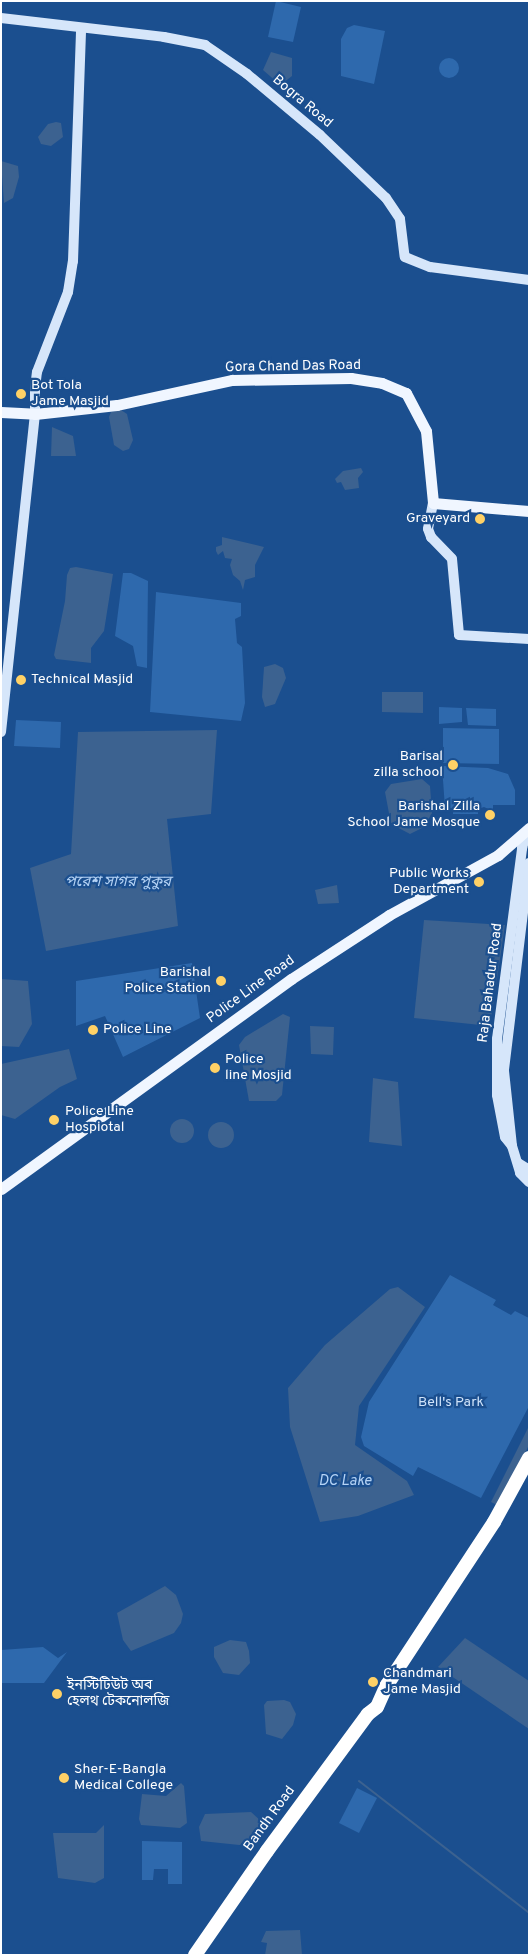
<!DOCTYPE html>
<html>
<head>
<meta charset="utf-8">
<style>
	body { margin:0 }
	#map { position:relative; width:530px; height:1956px; overflow:hidden; background:#1b4f8f; font-family:Overpass,"Noto Sans Bengali",sans-serif }
	div>[style] { position:absolute }
	.green>* { inset:0; background:#2e69ad }
	.round { border-radius:50% }
	.water>* { inset:0; background:#3c6290 }
	.stream>* { height:2px; margin:-1px; padding:0 1px; transform-origin:1px; border-radius:1px; background:#3c6290 }
	.secondary>* { height:10px; margin:-5px; padding:0 5px; transform-origin:5px; border-radius:5px; background:#d6e6fa }
	.primary>* { height:11px; margin:-5.5px; padding:0 5.5px; transform-origin:5.5px; border-radius:5.5px; background:#f0f6ff }
	.highway>* { height:14px; margin:-7px; padding:0 7px; transform-origin:7px; border-radius:7px; background:#fff }
	.dots>* { width:14px; height:14px; translate:-50% -50%; box-sizing:border-box; border:2px solid #1b4f8f; border-radius:50% }
	span { translate:-50% -50%; white-space:nowrap; text-align:center; line-height:1.15; -webkit-text-stroke:4.5px #1b4f8f; paint-order:stroke }
	.street-label { font-size:14px; color:#fff }
	.poi-label { font-size:14px; color:#fff }
	.left { translate:0 -50%; text-align:left }
	.right { translate:-100% -50%; text-align:right }
	.park-label { font-size:14px; color:#cfe3fa }
	.water-label { font-size:15px; color:#b5d3f5; font-style:italic }
	.frame { position:absolute; inset:0; border:2px solid #fff; pointer-events:none }
</style>
</head>
<body>
<div id="map">
	<div class="green">
		<i style="clip-path:polygon(276px 1px,301px 7px,293px 42px,268px 37px)"></i>
		<i style="clip-path:polygon(354px 25px,385px 31px,374px 84px,341px 76px,341px 39px,347px 28px)"></i>
		<i class="round" style="left:439px;top:58px;width:20px;height:20px"></i>
		<i style="clip-path:polygon(123px 573px,131px 573px,148px 581px,147px 668px,137px 666px,133px 646px,115px 636px)"></i>
		<i style="clip-path:polygon(156px 592px,241px 603px,241px 616px,235px 619px,237px 643px,242px 647px,245px 703px,241px 721px,150px 712px)"></i>
		<i style="clip-path:polygon(439px 707px,462px 708px,462px 722px,439px 724px)"></i>
		<i style="clip-path:polygon(466px 708px,496px 709px,496px 726px,468px 725px)"></i>
		<i style="clip-path:polygon(16px 720px,61px 722px,60px 748px,14px 746px)"></i>
		<i style="clip-path:polygon(443px 728px,499px 729px,499px 764px,443px 763px)"></i>
		<i style="clip-path:polygon(442px 766px,488px 768px,508px 774px,515px 790px,515px 805px,493px 805px,493px 811px,484px 807px,478px 809px,478px 814px,453px 814px,453px 808px,445px 808px)"></i>
		<i style="clip-path:polygon(192px 963px,200px 1018px,123px 1057px,105px 1016px,76px 1026px,76px 981px)"></i>
		<i style="clip-path:polygon(450px 1275px,496px 1300px,493px 1305px,511px 1315px,515px 1311px,529px 1318px,529px 1406px,481px 1498px,418px 1467px,413px 1476px,364px 1446px,361px 1437px,369px 1402px)"></i>
		<i style="clip-path:polygon(43px 1647px,58px 1658px,67px 1652px,44px 1683px,1px 1683px,1px 1650px)"></i>
		<i style="clip-path:polygon(357px 1788px,377px 1798px,359px 1833px,339px 1823px)"></i>
		<i style="clip-path:polygon(142px 1841px,182px 1842px,182px 1884px,168px 1884px,168px 1869px,154px 1869px,153px 1880px,142px 1880px)"></i>
	</div>
	<div class="water">
		<i style="clip-path:polygon(271px 52px,292px 58px,292px 76px,283px 83px,278px 83px,263px 70px)"></i>
		<i style="clip-path:polygon(56px 122px,61px 123px,63px 137px,51px 146px,41px 144px,38px 137px,48px 124px)"></i>
		<i style="clip-path:polygon(1px 161px,18px 166px,19px 177px,13px 198px,4px 203px)"></i>
		<i style="clip-path:polygon(121px 410px,127px 414px,133px 440px,129px 449px,123px 451px,114px 445px,109px 417px,111px 412px)"></i>
		<i style="clip-path:polygon(52px 427px,73px 436px,76px 456px,51px 456px)"></i>
		<i style="clip-path:polygon(361px 468px,363px 472px,358px 478px,359px 488px,345px 490px,341px 482px,337px 483px,335px 479px,343px 471px)"></i>
		<i style="clip-path:polygon(222px 537px,264px 547px,255px 565px,255px 577px,245px 580px,243px 590px,240px 581px,233px 575px,230px 565px,232px 559px,225px 558px,223px 551px,218px 555px,216px 551px,216px 547px,222px 545px)"></i>
		<i style="clip-path:polygon(76px 567px,113px 574px,104px 631px,91px 648px,91px 663px,56px 659px,54px 655px,65px 601px,67px 575px,70px 568px)"></i>
		<i style="clip-path:polygon(275px 664px,283px 668px,286px 678px,275px 704px,265px 707px,262px 697px,264px 667px)"></i>
		<i style="clip-path:polygon(382px 692px,423px 692px,423px 713px,382px 712px)"></i>
		<i style="clip-path:polygon(217px 730px,211px 814px,167px 819px,178px 926px,46px 951px,30px 868px,71px 854px,78px 732px)"></i>
		<i style="clip-path:polygon(422px 779px,430px 786px,432px 813px,424px 827px,410px 834px,391px 824px,385px 792px,391px 784px)"></i>
		<i style="clip-path:polygon(337px 885px,339px 903px,318px 904px,315px 890px)"></i>
		<i style="clip-path:polygon(424px 920px,505px 925px,490px 1026px,414px 1018px)"></i>
		<i style="clip-path:polygon(1px 979px,28px 981px,32px 1024px,19px 1047px,1px 1046px)"></i>
		<i style="clip-path:polygon(283px 1014px,290px 1017px,282px 1095px,276px 1101px,249px 1101px,239px 1045px,245px 1037px)"></i>
		<i style="clip-path:polygon(310px 1026px,334px 1027px,333px 1055px,311px 1054px)"></i>
		<i style="clip-path:polygon(69px 1049px,77px 1079px,60px 1087px,15px 1119px,1px 1115px,1px 1064px)"></i>
		<i style="clip-path:polygon(373px 1078px,398px 1082px,402px 1146px,369px 1142px)"></i>
		<i class="round" style="left:170px;top:1119px;width:24px;height:24px"></i>
		<i class="round" style="left:208px;top:1122px;width:26px;height:26px"></i>
		<i style="clip-path:polygon(398px 1287px,425px 1307px,359px 1406px,355px 1445px,407px 1481px,414px 1495px,358px 1516px,320px 1522px,290px 1427px,288px 1388px,325px 1345px,390px 1289px)"></i>
		<i style="clip-path:polygon(529px 1426px,529px 1445px,499px 1506px,491px 1502px)"></i>
		<i style="clip-path:polygon(165px 1586px,176px 1595px,183px 1614px,181px 1623px,174px 1633px,131px 1651px,123px 1640px,117px 1613px)"></i>
		<i style="clip-path:polygon(465px 1638px,529px 1681px,529px 1729px,438px 1667px)"></i>
		<i style="clip-path:polygon(230px 1640px,246px 1642px,249px 1651px,250px 1663px,239px 1675px,223px 1673px,214px 1657px,214px 1647px)"></i>
		<i style="clip-path:polygon(284px 1700px,290px 1702px,296px 1714px,293px 1725px,282px 1739px,266px 1734px,264px 1705px,267px 1701px)"></i>
		<i style="clip-path:polygon(181px 1783px,184px 1786px,187px 1823px,180px 1828px,141px 1825px,139px 1819px,142px 1794px,166px 1796px)"></i>
		<i style="clip-path:polygon(251px 1812px,261px 1821px,259px 1832px,249px 1846px,201px 1841px,199px 1827px,205px 1814px)"></i>
		<i style="clip-path:polygon(104px 1825px,104px 1878px,95px 1883px,58px 1878px,53px 1833px,96px 1833px)"></i>
		<i style="clip-path:polygon(300px 1930px,302px 1955px,265px 1955px,267px 1943px,261px 1942px,266px 1931px)"></i>
	</div>
	<div class="stream">
		<i style="left:359px;top:1781px;width:215px;rotate:37.8deg"></i>
	</div>
	<div class="secondary">
		<i style="left:1px;top:18px;width:164px;rotate:6.6deg"></i>
		<i style="left:164px;top:37px;width:42px;rotate:11deg"></i>
		<i style="left:205px;top:45px;width:51px;rotate:34.6deg"></i>
		<i style="left:247px;top:74px;width:95px;rotate:39.9deg"></i>
		<i style="left:320px;top:135px;width:91px;rotate:43.7deg"></i>
		<i style="left:386px;top:198px;width:25px;rotate:56deg"></i>
		<i style="left:400px;top:219px;width:38px;rotate:83deg"></i>
		<i style="left:405px;top:257px;width:27px;rotate:22deg"></i>
		<i style="left:430px;top:267px;width:100px;rotate:7.5deg"></i>
		<i style="left:433px;top:503px;width:26px;rotate:101deg"></i>
		<i style="left:428px;top:529px;width:9px;rotate:69deg"></i>
		<i style="left:431px;top:537px;width:30px;rotate:46deg"></i>
		<i style="left:452px;top:559px;width:76px;rotate:84.7deg"></i>
		<i style="left:459px;top:635px;width:70px;rotate:3.3deg"></i>
		<i style="left:1px;top:732px;width:320px;rotate:-83.9deg"></i>
		<i style="left:35px;top:414px;width:26px;rotate:-90deg"></i>
		<i style="left:35px;top:388px;width:16px;rotate:-83deg"></i>
		<i style="left:37px;top:372px;width:86px;rotate:-68.8deg"></i>
		<i style="left:68px;top:292px;width:31px;rotate:-81deg"></i>
		<i style="left:73px;top:261px;width:233px;rotate:-88deg"></i>
		<i style="left:529px;top:863px;width:209px;rotate:96.9deg"></i>
		<i style="left:504px;top:1071px;width:75px;rotate:83.9deg"></i>
		<i style="left:512px;top:1146px;width:28px;rotate:73deg"></i>
		<i style="left:520px;top:1173px;width:13px;rotate:45deg"></i>
		<i style="left:512px;top:1146px;width:11px;rotate:-128deg"></i>
		<i style="left:505px;top:1137px;width:43px;rotate:-100.8deg"></i>
		<i style="left:497px;top:1095px;width:56px;rotate:-90deg"></i>
		<i style="left:497px;top:1039px;width:193px;rotate:-82.5deg"></i>
		<i style="left:522px;top:848px;width:18px;rotate:-74deg"></i>
		<i style="left:518px;top:1163px;width:13px;rotate:32deg"></i>
	</div>
	<div class="primary">
		<i style="left:1px;top:412px;width:34px;rotate:3deg"></i>
		<i style="left:35px;top:414px;width:82px;rotate:-6.3deg"></i>
		<i style="left:117px;top:405px;width:118px;rotate:-12.3deg"></i>
		<i style="left:232px;top:380px;width:119px;rotate:-1deg"></i>
		<i style="left:351px;top:378px;width:31px;rotate:9deg"></i>
		<i style="left:382px;top:383px;width:26px;rotate:23deg"></i>
		<i style="left:406px;top:393px;width:43px;rotate:62.2deg"></i>
		<i style="left:426px;top:431px;width:72px;rotate:84.4deg"></i>
		<i style="left:433px;top:503px;width:96px;rotate:4.8deg"></i>
		<i style="left:1px;top:1189px;width:358px;rotate:-35.9deg"></i>
		<i style="left:291px;top:979px;width:117px;rotate:-33.1deg"></i>
		<i style="left:389px;top:915px;width:124px;rotate:-28.8deg"></i>
		<i style="left:498px;top:855px;width:41px;rotate:-41.1deg"></i>
	</div>
	<div class="highway">
		<i style="left:195px;top:1955px;width:126px;rotate:-55.3deg"></i>
		<i style="left:267px;top:1851px;width:170px;rotate:-53.6deg"></i>
		<i style="left:368px;top:1714px;width:11px;rotate:-38deg"></i>
		<i style="left:377px;top:1707px;width:24px;rotate:-66deg"></i>
		<i style="left:387px;top:1685px;width:195px;rotate:-56.7deg"></i>
		<i style="left:494px;top:1522px;width:73px;rotate:-61.3deg"></i>
	</div>
	<div class="dots">
		<i style="left:21px;top:394px;background:#ffd166"></i>
		<i style="left:480px;top:519px;background:#ffd166"></i>
		<i style="left:21px;top:680px;background:#ffd166"></i>
		<i style="left:453px;top:765px;background:#ffd166"></i>
		<i style="left:490px;top:815px;background:#ffd166"></i>
		<i style="left:479px;top:882px;background:#ffd166"></i>
		<i style="left:221px;top:981px;background:#ffd166"></i>
		<i style="left:93px;top:1030px;background:#ffd166"></i>
		<i style="left:215px;top:1068px;background:#ffd166"></i>
		<i style="left:54px;top:1120px;background:#ffd166"></i>
		<i style="left:373px;top:1682px;background:#ffd166"></i>
		<i style="left:57px;top:1694px;background:#ffd166"></i>
		<i style="left:64px;top:1778px;background:#ffd166"></i>
	</div>
	<div class="street-label">
		<span style="left:302px;top:102px;rotate:40deg">Bogra Road</span>
		<span style="left:293px;top:367px;rotate:-1deg">Gora Chand Das Road</span>
		<span style="left:491px;top:983px;rotate:-83deg">Raja Bahadur Road</span>
		<span style="left:251px;top:990px;rotate:-36deg">Police Line Road</span>
		<span style="left:270px;top:1819px;rotate:-54deg">Bandh Road</span>
	</div>
	<div class="poi-label">
		<span class="left" style="left:31px;top:394px">Bot Tola<br>Jame Masjid</span>
		<span class="right" style="left:470px;top:519px">Graveyard</span>
		<span class="left" style="left:31px;top:680px">Technical Masjid</span>
		<span class="right" style="left:443px;top:765px">Barisal<br>zilla school</span>
		<span class="right" style="left:480px;top:815px">Barishal Zilla<br>School Jame Mosque</span>
		<span class="right" style="left:469px;top:882px">Public Works<br>Department</span>
		<span class="right" style="left:211px;top:981px">Barishal<br>Police Station</span>
		<span class="left" style="left:103px;top:1030px">Police Line</span>
		<span class="left" style="left:225px;top:1068px">Police<br>line Mosjid</span>
		<span class="left" style="left:65px;top:1120px">Police Line<br>Hospiotal</span>
		<span class="left" style="left:383px;top:1682px">Chandmari<br>Jame Masjid</span>
		<span class="left" style="left:67px;top:1694px">ইনস্টিটিউট অব<br>হেলথ টেকনোলজি</span>
		<span class="left" style="left:74px;top:1778px">Sher-E-Bangla<br>Medical College</span>
	</div>
	<div class="park-label">
		<span style="left:451px;top:1403px">Bell's Park</span>
	</div>
	<div class="water-label">
		<span style="left:118px;top:883px">পরেশ সাগর পুকুর</span>
		<span style="left:345px;top:1482px">DC Lake</span>
	</div>
	<div class="frame"></div>
</div>
</body>
</html>
